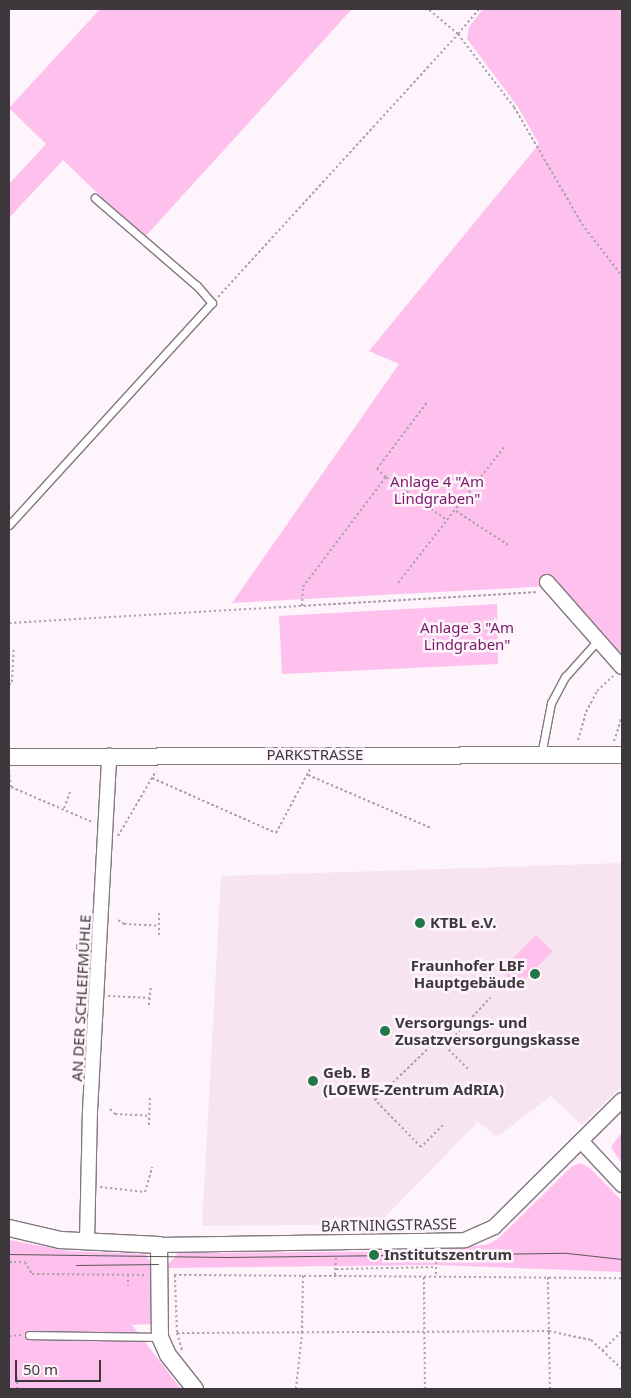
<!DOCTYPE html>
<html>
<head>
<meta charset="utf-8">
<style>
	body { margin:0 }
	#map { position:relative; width:631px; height:1398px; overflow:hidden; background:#fef4fb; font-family:"Noto Sans",sans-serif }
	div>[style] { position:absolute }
	.built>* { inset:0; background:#f6e5f1 }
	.green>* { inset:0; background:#fec1ee }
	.path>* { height:2px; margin-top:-1px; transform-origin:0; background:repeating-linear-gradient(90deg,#aaa3a8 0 2.5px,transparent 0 5px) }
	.roads { filter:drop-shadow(1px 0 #82797f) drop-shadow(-1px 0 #82797f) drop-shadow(0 1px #82797f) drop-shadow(0 -1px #82797f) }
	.service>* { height:7px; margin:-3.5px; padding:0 3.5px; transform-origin:3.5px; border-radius:3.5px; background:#fff }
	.minor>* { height:14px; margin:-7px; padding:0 7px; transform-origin:7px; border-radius:7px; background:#fff }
	.tertiary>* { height:16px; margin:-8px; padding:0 8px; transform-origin:8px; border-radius:8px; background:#fff }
	.tram>* { height:1px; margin:-0.5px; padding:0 0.5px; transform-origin:0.5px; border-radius:0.5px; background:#5b565a }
	.dots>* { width:14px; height:14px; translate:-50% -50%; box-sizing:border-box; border:2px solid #fef4fb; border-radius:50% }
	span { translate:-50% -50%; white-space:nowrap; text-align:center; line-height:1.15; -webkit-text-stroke:5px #fef4fb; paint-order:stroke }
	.park-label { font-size:15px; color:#791869 }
	.street-label { font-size:15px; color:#3c383b }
	.poi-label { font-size:15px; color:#3c383b; font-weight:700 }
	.left { translate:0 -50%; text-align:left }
	.right { translate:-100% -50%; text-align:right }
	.frame { position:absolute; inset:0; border:10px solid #3c383b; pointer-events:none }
	.scale { position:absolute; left:15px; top:1360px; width:86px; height:22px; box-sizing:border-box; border:2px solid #3c383b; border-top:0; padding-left:6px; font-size:15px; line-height:18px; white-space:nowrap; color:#3c383b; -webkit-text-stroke:4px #fef4fb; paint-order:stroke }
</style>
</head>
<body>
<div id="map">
	<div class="built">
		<i style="clip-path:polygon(622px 863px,622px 1086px,582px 1125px,551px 1096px,497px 1137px,478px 1122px,378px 1224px,202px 1226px,221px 876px)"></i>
	</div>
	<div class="green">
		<i style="clip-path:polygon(100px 9px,352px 9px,144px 238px,63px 160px,9px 218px,9px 184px,46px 144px,9px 108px)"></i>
		<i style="clip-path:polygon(483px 9px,622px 9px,622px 660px,550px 586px,232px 603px,399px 364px,369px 351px,539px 144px,518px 107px,467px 39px,469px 27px)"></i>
		<i style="clip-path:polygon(497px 604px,498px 664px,282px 674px,279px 616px)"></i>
		<i style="clip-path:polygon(536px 935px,553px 951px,517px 987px,501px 970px)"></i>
		<i style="clip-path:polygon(622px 1132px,622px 1164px,611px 1147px)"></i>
		<i style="clip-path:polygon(580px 1163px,590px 1168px,622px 1201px,622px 1272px,436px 1265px,165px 1268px,178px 1253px,436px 1251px,489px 1244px,499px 1238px,571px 1167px)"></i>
		<i style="clip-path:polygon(9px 1240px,69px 1251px,145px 1254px,152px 1264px,152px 1324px,132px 1325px,181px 1389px,9px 1389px)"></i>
	</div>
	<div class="path">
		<i style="left:479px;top:9px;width:33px;rotate:130deg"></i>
		<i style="left:458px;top:34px;width:92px;rotate:52.5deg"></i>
		<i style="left:514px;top:107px;width:135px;rotate:59.8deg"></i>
		<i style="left:582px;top:224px;width:66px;rotate:52.4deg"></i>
		<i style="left:218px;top:297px;width:356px;rotate:-47.6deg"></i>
		<i style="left:458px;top:34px;width:39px;rotate:-140deg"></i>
		<i style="left:386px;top:477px;width:12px;rotate:-138deg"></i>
		<i style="left:377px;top:469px;width:85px;rotate:-53.1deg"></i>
		<i style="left:456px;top:511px;width:62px;rotate:33.2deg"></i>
		<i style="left:398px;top:583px;width:80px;rotate:-52.1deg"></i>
		<i style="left:302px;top:606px;width:19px;rotate:-87deg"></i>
		<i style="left:303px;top:587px;width:138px;rotate:-53deg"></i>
		<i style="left:386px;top:477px;width:75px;rotate:35.2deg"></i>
		<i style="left:447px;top:520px;width:94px;rotate:-51.9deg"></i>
		<i style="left:9px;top:623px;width:530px;rotate:-3.35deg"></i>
		<i style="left:9px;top:685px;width:4px;rotate:-45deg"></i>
		<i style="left:12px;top:682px;width:33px;rotate:-87deg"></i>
		<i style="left:578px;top:740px;width:29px;rotate:-74deg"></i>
		<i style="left:586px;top:712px;width:24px;rotate:-62deg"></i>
		<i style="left:597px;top:691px;width:22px;rotate:-43deg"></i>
		<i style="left:614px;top:741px;width:26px;rotate:-72deg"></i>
		<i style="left:9px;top:770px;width:17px;rotate:83deg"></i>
		<i style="left:11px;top:787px;width:88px;rotate:23.4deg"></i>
		<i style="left:308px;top:775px;width:134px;rotate:23.3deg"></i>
		<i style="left:152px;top:778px;width:136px;rotate:23.9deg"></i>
		<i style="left:276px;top:833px;width:72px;rotate:-62deg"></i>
		<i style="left:64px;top:808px;width:17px;rotate:-69deg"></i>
		<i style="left:118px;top:836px;width:75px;rotate:-59.7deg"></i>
		<i style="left:118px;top:920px;width:7px;rotate:34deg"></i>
		<i style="left:124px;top:924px;width:35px;rotate:3deg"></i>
		<i style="left:159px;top:935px;width:25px;rotate:-90deg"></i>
		<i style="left:108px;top:996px;width:42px;rotate:2.7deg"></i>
		<i style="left:149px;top:1005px;width:20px;rotate:-84deg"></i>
		<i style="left:445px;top:1046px;width:34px;rotate:45deg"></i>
		<i style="left:360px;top:1085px;width:21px;rotate:45deg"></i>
		<i style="left:110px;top:1109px;width:7px;rotate:45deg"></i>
		<i style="left:115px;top:1114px;width:34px;rotate:3deg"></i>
		<i style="left:149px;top:1125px;width:28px;rotate:-88deg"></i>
		<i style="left:443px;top:1125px;width:31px;rotate:135deg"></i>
		<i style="left:421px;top:1147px;width:66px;rotate:-134.4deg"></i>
		<i style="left:375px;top:1100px;width:89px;rotate:-44.1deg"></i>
		<i style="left:439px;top:1038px;width:10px;rotate:53deg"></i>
		<i style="left:445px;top:1046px;width:66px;rotate:-46.8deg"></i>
		<i style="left:100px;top:1187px;width:45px;rotate:6.3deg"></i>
		<i style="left:145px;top:1192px;width:26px;rotate:-74deg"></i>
		<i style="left:436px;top:1252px;width:23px;rotate:90deg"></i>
		<i style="left:9px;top:1262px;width:16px"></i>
		<i style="left:25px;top:1262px;width:14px;rotate:60deg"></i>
		<i style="left:32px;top:1274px;width:115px;rotate:0.5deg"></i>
		<i style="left:336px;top:1269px;width:100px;rotate:-1.1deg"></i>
		<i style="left:128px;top:1275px;width:11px;rotate:90deg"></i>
		<i style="left:174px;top:1275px;width:448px;rotate:0.4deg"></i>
		<i style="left:175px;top:1275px;width:58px;rotate:88deg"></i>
		<i style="left:177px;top:1333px;width:18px;rotate:74deg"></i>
		<i style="left:335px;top:1275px;width:20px;rotate:-87deg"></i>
		<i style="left:424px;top:1277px;width:112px;rotate:89.5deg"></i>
		<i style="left:548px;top:1277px;width:112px;rotate:89deg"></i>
		<i style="left:177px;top:1333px;width:372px;rotate:-0.3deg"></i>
		<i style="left:549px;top:1331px;width:43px;rotate:12.1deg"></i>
		<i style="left:591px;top:1340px;width:42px;rotate:43.1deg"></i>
		<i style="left:9px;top:1336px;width:12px;rotate:-5deg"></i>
		<i style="left:602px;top:1351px;width:28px;rotate:-45deg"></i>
		<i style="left:17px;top:1389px;width:13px;rotate:-90deg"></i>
		<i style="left:296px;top:1389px;width:56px;rotate:-83.9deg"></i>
		<i style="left:302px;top:1333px;width:58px;rotate:-89deg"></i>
		<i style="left:517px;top:1389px;width:32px"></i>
	</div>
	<div class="roads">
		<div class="service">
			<i style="left:9px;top:525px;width:301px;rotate:-47.6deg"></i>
			<i style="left:212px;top:303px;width:23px;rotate:-131deg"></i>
			<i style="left:197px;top:286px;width:135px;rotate:-139.2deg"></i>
			<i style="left:541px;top:755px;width:53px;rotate:-79.1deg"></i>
			<i style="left:551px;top:703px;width:30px;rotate:-62deg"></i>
			<i style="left:565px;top:677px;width:51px;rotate:-48.2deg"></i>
			<i style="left:29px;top:1335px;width:131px;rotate:0.9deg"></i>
		</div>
		<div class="minor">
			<i style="left:547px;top:582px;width:113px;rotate:48.6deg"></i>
			<i style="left:581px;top:1141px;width:60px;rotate:47deg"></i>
			<i style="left:87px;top:1242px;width:131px;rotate:-88.7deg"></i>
			<i style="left:90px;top:1111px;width:356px;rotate:-86.9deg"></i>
			<i style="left:159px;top:1245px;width:306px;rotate:-0.9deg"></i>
			<i style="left:465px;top:1240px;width:32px;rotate:-24deg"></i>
			<i style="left:494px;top:1227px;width:180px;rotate:-44.8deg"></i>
		</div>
		<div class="tertiary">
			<i style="left:9px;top:757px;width:613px;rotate:-0.19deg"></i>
			<i style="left:9px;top:1228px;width:52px;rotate:13.2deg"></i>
			<i style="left:60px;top:1240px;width:99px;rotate:2.9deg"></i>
			<i style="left:159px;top:1245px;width:92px;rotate:89.4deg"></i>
			<i style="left:160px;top:1337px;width:20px;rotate:66deg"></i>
			<i style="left:168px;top:1355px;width:43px;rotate:51.5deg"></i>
		</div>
	</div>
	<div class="tram">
		<i style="left:9px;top:1254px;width:217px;rotate:0.8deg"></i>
		<i style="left:226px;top:1257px;width:341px;rotate:-0.7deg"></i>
		<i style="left:567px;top:1253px;width:55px;rotate:6.2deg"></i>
		<i style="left:76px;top:1265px;width:82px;rotate:-0.7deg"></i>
	</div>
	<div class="dots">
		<i style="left:420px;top:923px;background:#21774a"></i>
		<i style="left:535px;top:974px;background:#21774a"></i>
		<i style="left:385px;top:1031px;background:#21774a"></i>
		<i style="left:313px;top:1081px;background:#21774a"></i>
		<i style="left:374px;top:1255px;background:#21774a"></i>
	</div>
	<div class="park-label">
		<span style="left:437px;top:490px">Anlage 4 "Am<br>Lindgraben"</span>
		<span style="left:467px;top:636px">Anlage 3 "Am<br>Lindgraben"</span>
	</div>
	<div class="street-label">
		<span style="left:315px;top:755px">PARKSTRASSE</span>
		<span style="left:81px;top:998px;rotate:-87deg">AN DER SCHLEIFMÜHLE</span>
		<span style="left:389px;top:1225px;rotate:-1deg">BARTNINGSTRASSE</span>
	</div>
	<div class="poi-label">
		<span class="left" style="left:430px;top:923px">KTBL e.V.</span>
		<span class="right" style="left:525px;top:974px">Fraunhofer LBF<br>Hauptgebäude</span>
		<span class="left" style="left:395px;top:1031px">Versorgungs- und<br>Zusatzversorgungskasse</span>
		<span class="left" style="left:323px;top:1081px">Geb. B<br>(LOEWE-Zentrum AdRIA)</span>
		<span class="left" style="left:384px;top:1255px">Institutszentrum</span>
	</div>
	<div class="frame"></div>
	<div class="scale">50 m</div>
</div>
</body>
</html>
